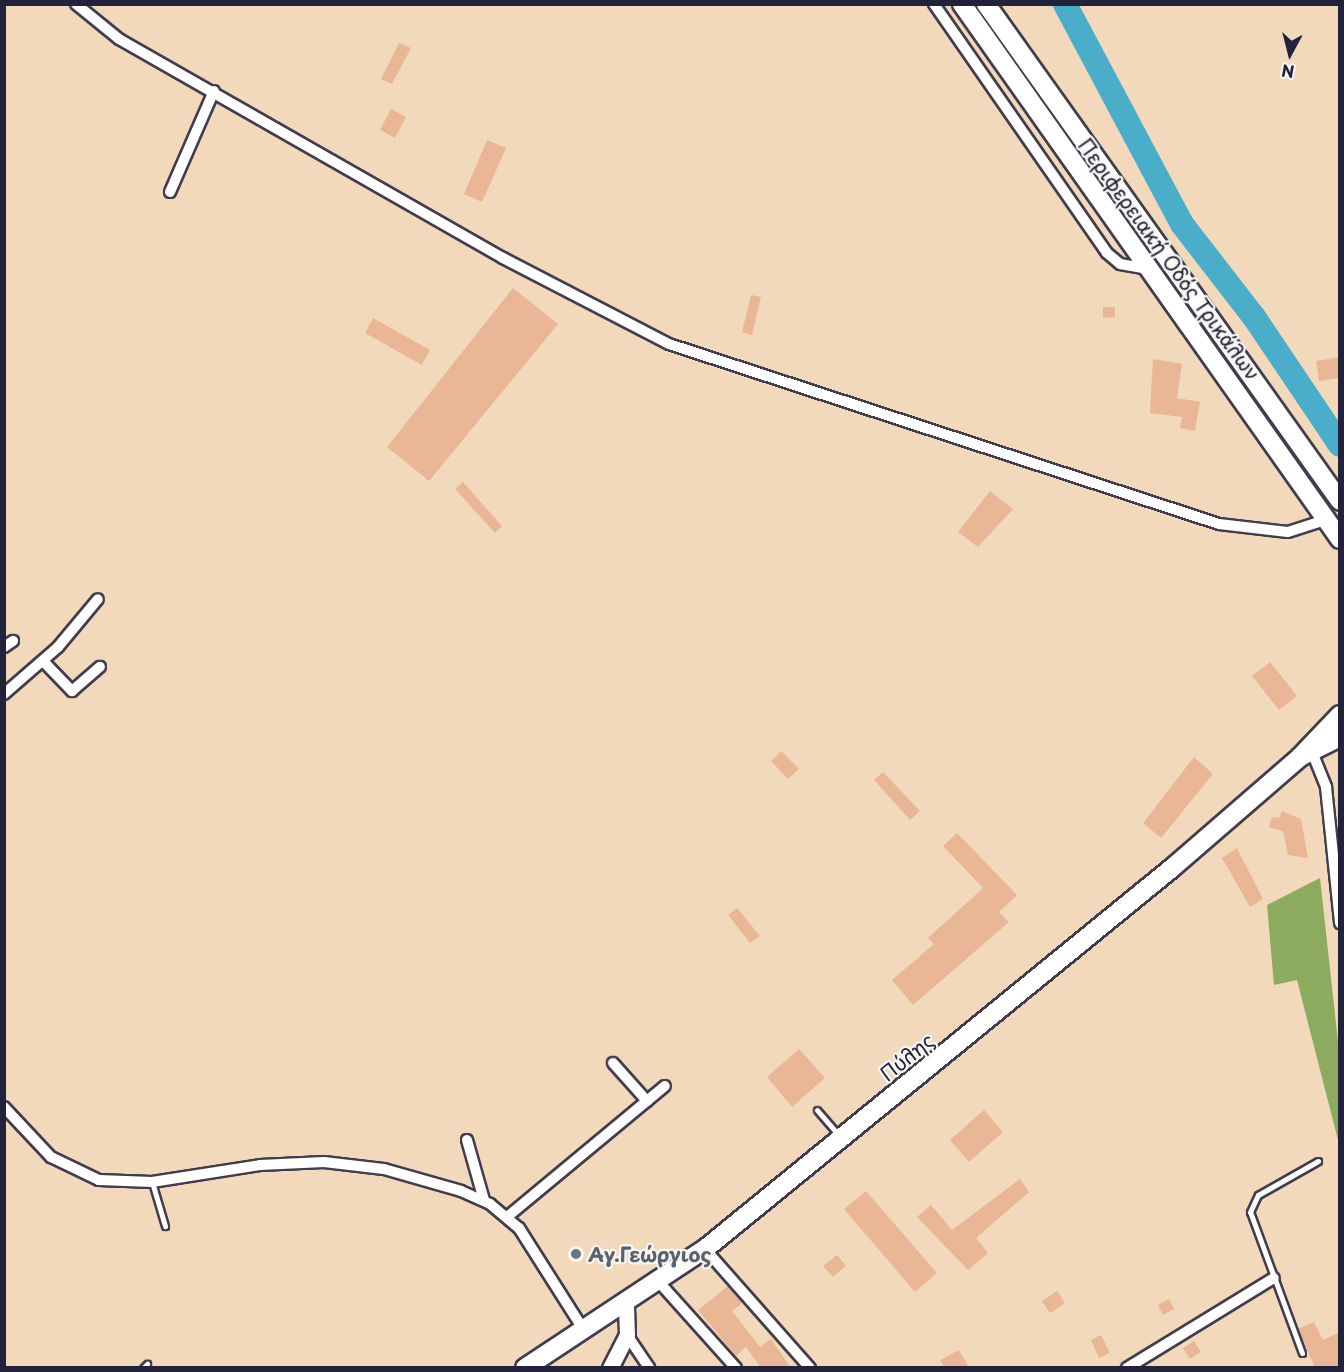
<!DOCTYPE html>
<html>
<head>
<meta charset="utf-8">
<style>
	body { margin:0 }
	#map { position:relative; width:1344px; height:1372px; overflow:hidden; background:#f3d9bb; font-family:"Playpen Sans",sans-serif }
	div>[style] { position:absolute }
	.forest>* { inset:0; background:#8dab5e }
	.river>* { height:24px; margin:-12px; padding:0 12px; transform-origin:12px; border-radius:12px; background:#4aadc9 }
	.building>* { inset:0; background:#e9b696 }
	.roads { filter:drop-shadow(2px 0 #413d4e) drop-shadow(-2px 0 #413d4e) drop-shadow(0 2px #413d4e) drop-shadow(0 -2px #413d4e) }
	.lane>* { height:5px; margin:-2.5px; padding:0 2.5px; transform-origin:2.5px; border-radius:2.5px; background:#fff }
	.street>* { height:10px; margin:-5px; padding:0 5px; transform-origin:5px; border-radius:5px; background:#fff }
	.secondary>* { height:15px; margin:-7.5px; padding:0 7.5px; transform-origin:7.5px; border-radius:7.5px; background:#fff }
	.primary>* { height:18px; margin:-9px; padding:0 9px; transform-origin:9px; border-radius:9px; background:#fff }
	.dots>* { width:16px; height:16px; translate:-50% -50%; box-sizing:border-box; border:3px solid #f6f6f2; border-radius:50% }
	span { translate:-50% -50%; white-space:nowrap; text-align:center; line-height:1.15; -webkit-text-stroke:4.5px #f6f6f2; paint-order:stroke }
	.street-label { font-size:20px; color:#22223b }
	.worship-label { font-size:20px; color:#5b616d; font-weight:700 }
	.left { translate:0 -50%; text-align:left }
	.frame { position:absolute; inset:0; border:6px solid #22223b; pointer-events:none }
	.north { position:absolute; left:1260px; top:24px; width:60px; height:60px; -webkit-text-stroke:4px #f6f6f2; paint-order:stroke; rotate:187deg; font-size:16px; font-weight:700; line-height:24px; text-align:center; color:#22223b }
	.north::after { content:''; display:block; margin:auto; width:21px; height:27px; background:#22223b; clip-path:polygon(50% 0,100% 100%,50% 72%,0 100%) }
</style>
</head>
<body>
<div id="map">
	<div class="forest">
		<i style="clip-path:polygon(1320px 878px,1339px 1051px,1339px 1144px,1297px 980px,1274px 985px,1267px 905px)"></i>
	</div>
	<div class="river">
		<i style="left:1065px;top:4px;width:249px;rotate:62deg"></i>
		<i style="left:1182px;top:224px;width:118px;rotate:52.3deg"></i>
		<i style="left:1254px;top:317px;width:154px;rotate:56.1deg"></i>
	</div>
	<div class="building">
		<i style="clip-path:polygon(399px 43px,411px 48px,392px 84px,381px 79px)"></i>
		<i style="clip-path:polygon(391px 109px,406px 117px,395px 138px,380px 130px)"></i>
		<i style="clip-path:polygon(487px 140px,506px 148px,482px 202px,464px 194px)"></i>
		<i style="clip-path:polygon(513px 288px,558px 324px,429px 481px,387px 447px)"></i>
		<i style="clip-path:polygon(751px 295px,761px 297px,752px 335px,742px 332px)"></i>
		<i style="clip-path:polygon(1103px 307px,1115px 307px,1115px 317px,1103px 318px)"></i>
		<i style="clip-path:polygon(373px 318px,430px 350px,422px 365px,365px 333px)"></i>
		<i style="clip-path:polygon(1340px 357px,1340px 378px,1319px 381px,1316px 361px)"></i>
		<i style="clip-path:polygon(1153px 359px,1182px 364px,1177px 398px,1200px 402px,1195px 431px,1180px 428px,1182px 417px,1150px 413px)"></i>
		<i style="clip-path:polygon(463px 482px,502px 526px,495px 533px,455px 489px)"></i>
		<i style="clip-path:polygon(990px 491px,1013px 509px,978px 547px,958px 532px)"></i>
		<i style="clip-path:polygon(1270px 662px,1297px 696px,1279px 710px,1252px 676px)"></i>
		<i style="clip-path:polygon(781px 751px,799px 769px,788px 779px,771px 761px)"></i>
		<i style="clip-path:polygon(1194px 757px,1213px 774px,1161px 838px,1143px 823px)"></i>
		<i style="clip-path:polygon(883px 772px,920px 811px,910px 820px,874px 780px)"></i>
		<i style="clip-path:polygon(1282px 811px,1301px 819px,1308px 858px,1288px 855px,1283px 831px,1269px 827px,1272px 817px,1279px 818px)"></i>
		<i style="clip-path:polygon(957px 833px,1017px 895px,999px 912px,1009px 922px,913px 1005px,892px 980px,934px 944px,928px 938px,983px 888px,943px 846px)"></i>
		<i style="clip-path:polygon(1237px 848px,1263px 899px,1250px 907px,1222px 858px)"></i>
		<i style="clip-path:polygon(737px 908px,760px 936px,750px 943px,728px 915px)"></i>
		<i style="clip-path:polygon(799px 1049px,825px 1078px,792px 1107px,767px 1077px)"></i>
		<i style="clip-path:polygon(984px 1110px,1003px 1132px,969px 1162px,950px 1140px)"></i>
		<i style="clip-path:polygon(1020px 1179px,1029px 1192px,976px 1238px,988px 1253px,968px 1270px,917px 1217px,931px 1205px,952px 1230px)"></i>
		<i style="clip-path:polygon(866px 1191px,937px 1273px,915px 1292px,844px 1209px)"></i>
		<i style="clip-path:polygon(837px 1255px,846px 1266px,833px 1277px,823px 1266px)"></i>
		<i style="clip-path:polygon(728px 1286px,742px 1303px,732px 1311px,760px 1347px,771px 1339px,791px 1368px,761px 1368px,746px 1347px,736px 1356px,698px 1310px)"></i>
		<i style="clip-path:polygon(1057px 1291px,1065px 1303px,1050px 1313px,1042px 1301px)"></i>
		<i style="clip-path:polygon(1169px 1299px,1174px 1309px,1163px 1315px,1158px 1305px)"></i>
		<i style="clip-path:polygon(1314px 1322px,1323px 1340px,1340px 1332px,1340px 1368px,1315px 1368px,1298px 1329px)"></i>
		<i style="clip-path:polygon(1101px 1335px,1110px 1353px,1099px 1358px,1091px 1340px)"></i>
		<i style="clip-path:polygon(1194px 1341px,1201px 1352px,1190px 1359px,1183px 1348px)"></i>
		<i style="clip-path:polygon(959px 1350px,969px 1368px,945px 1368px,940px 1360px)"></i>
	</div>
	<div class="roads">
		<div class="lane">
			<i style="left:817px;top:1110px;width:33px;rotate:49deg"></i>
			<i style="left:152px;top:1182px;width:46px;rotate:73.5deg"></i>
			<i style="left:1302px;top:1353px;width:150px;rotate:-110.2deg"></i>
			<i style="left:1250px;top:1212px;width:19px;rotate:-65deg"></i>
			<i style="left:1258px;top:1195px;width:69px;rotate:-29.5deg"></i>
			<i style="left:143px;top:1368px;width:6px;rotate:-45deg"></i>
		</div>
		<div class="street">
			<i style="left:76px;top:4px;width:55px;rotate:39.1deg"></i>
			<i style="left:119px;top:39px;width:442px;rotate:29.7deg"></i>
			<i style="left:503px;top:258px;width:187px;rotate:27.4deg"></i>
			<i style="left:669px;top:344px;width:579px;rotate:18.12deg"></i>
			<i style="left:1219px;top:524px;width:69px;rotate:6.6deg"></i>
			<i style="left:1288px;top:532px;width:39px;rotate:-18deg"></i>
			<i style="left:934px;top:4px;width:303px;rotate:55.2deg"></i>
			<i style="left:1107px;top:253px;width:17px;rotate:40deg"></i>
			<i style="left:1120px;top:264px;width:29px;rotate:10deg"></i>
			<i style="left:170px;top:192px;width:110px;rotate:-66.5deg"></i>
			<i style="left:4px;top:647px;width:11px;rotate:-34deg"></i>
			<i style="left:43px;top:661px;width:42px;rotate:46deg"></i>
			<i style="left:72px;top:691px;width:37px;rotate:-41deg"></i>
			<i style="left:4px;top:694px;width:72px;rotate:-41deg"></i>
			<i style="left:58px;top:647px;width:62px;rotate:-50.2deg"></i>
			<i style="left:1312px;top:752px;width:38px;rotate:68deg"></i>
			<i style="left:1326px;top:787px;width:137px;rotate:84.1deg"></i>
			<i style="left:613px;top:1063px;width:51px;rotate:48.2deg"></i>
			<i style="left:4px;top:1107px;width:69px;rotate:46.8deg"></i>
			<i style="left:51px;top:1157px;width:53px;rotate:25.6deg"></i>
			<i style="left:99px;top:1180px;width:53px;rotate:2.2deg"></i>
			<i style="left:152px;top:1182px;width:109px;rotate:-8.9deg"></i>
			<i style="left:260px;top:1165px;width:64px;rotate:-2.7deg"></i>
			<i style="left:324px;top:1162px;width:60px;rotate:6.7deg"></i>
			<i style="left:384px;top:1169px;width:80px;rotate:15.9deg"></i>
			<i style="left:461px;top:1191px;width:32px;rotate:24deg"></i>
			<i style="left:490px;top:1204px;width:38px;rotate:40deg"></i>
			<i style="left:519px;top:1228px;width:120px;rotate:57.6deg"></i>
			<i style="left:467px;top:1140px;width:62px;rotate:74.2deg"></i>
			<i style="left:507px;top:1217px;width:205px;rotate:-39.7deg"></i>
			<i style="left:705px;top:1249px;width:159px;rotate:48.6deg"></i>
			<i style="left:658px;top:1281px;width:117px;rotate:48.1deg"></i>
			<i style="left:627px;top:1335px;width:40px;rotate:56deg"></i>
			<i style="left:1127px;top:1368px;width:172px;rotate:-31.5deg"></i>
		</div>
		<div class="secondary">
			<i style="left:610px;top:1368px;width:37px;rotate:-63deg"></i>
			<i style="left:627px;top:1335px;width:34px;rotate:-92deg"></i>
		</div>
		<div class="primary">
			<i style="left:962px;top:4px;width:655px;rotate:54.76deg"></i>
			<i style="left:986px;top:4px;width:610px;rotate:54.54deg"></i>
			<i style="left:1300px;top:757px;width:45px;rotate:-26.6deg"></i>
			<i style="left:525px;top:1368px;width:216px;rotate:-33.5deg"></i>
			<i style="left:705px;top:1249px;width:603px;rotate:-39.21deg"></i>
			<i style="left:1172px;top:868px;width:169px;rotate:-40.9deg"></i>
			<i style="left:1300px;top:757px;width:58px;rotate:-46.4deg"></i>
		</div>
	</div>
	<div class="dots">
		<i style="left:576px;top:1254px;background:#6b7280"></i>
	</div>
	<div class="street-label">
		<span style="left:1169px;top:259px;rotate:54deg">Περιφερειακή Οδός Τρικάλων</span>
		<span style="left:907px;top:1057px;rotate:-39deg">Πύλης</span>
	</div>
	<div class="worship-label">
		<span class="left" style="left:588px;top:1254px">Αγ.Γεώργιος</span>
	</div>
	<div class="frame"></div>
	<div class="north">N</div>
</div>
</body>
</html>
